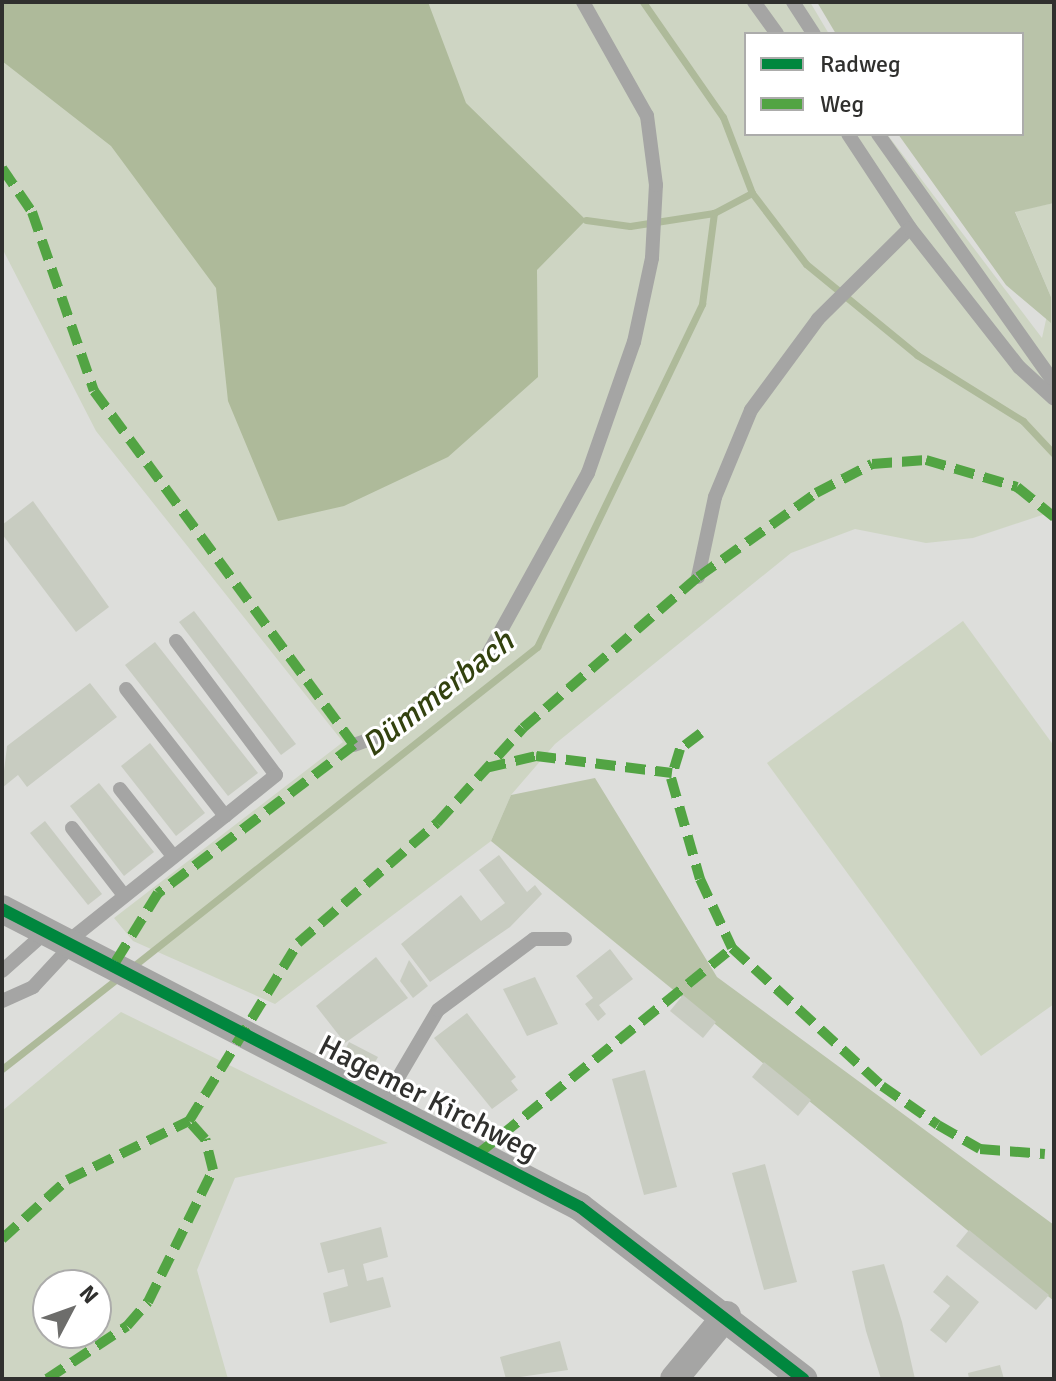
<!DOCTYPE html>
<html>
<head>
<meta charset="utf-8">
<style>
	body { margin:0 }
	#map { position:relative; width:1056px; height:1381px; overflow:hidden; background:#dddedb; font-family:Signika,sans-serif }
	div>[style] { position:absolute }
	.green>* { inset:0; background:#ced5c3 }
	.forest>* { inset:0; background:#b9c3a9 }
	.water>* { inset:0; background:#aeba9a }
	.stream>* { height:7px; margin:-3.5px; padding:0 3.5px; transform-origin:3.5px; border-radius:3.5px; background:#aeba9a }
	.building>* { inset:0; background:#c8ccc1 }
	.lane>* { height:14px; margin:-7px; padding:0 7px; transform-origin:7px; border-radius:7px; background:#a5a5a4 }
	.street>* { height:28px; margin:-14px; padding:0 14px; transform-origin:14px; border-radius:14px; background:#a5a5a4 }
	.quiet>* { height:10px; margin-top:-5px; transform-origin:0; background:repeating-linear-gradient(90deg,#52a443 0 20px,transparent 0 30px) }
	.cycleway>* { height:12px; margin:-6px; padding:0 6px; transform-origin:6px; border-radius:6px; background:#00873e }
	span { translate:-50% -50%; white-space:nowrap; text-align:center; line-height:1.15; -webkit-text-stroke:6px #fff; paint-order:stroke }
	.street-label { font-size:30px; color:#30302e }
	.water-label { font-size:32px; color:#33420f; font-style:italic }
	.frame { position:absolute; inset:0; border:4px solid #30302e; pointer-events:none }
	.legend { position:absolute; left:744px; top:32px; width:280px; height:104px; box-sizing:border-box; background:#fff; border:2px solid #acacab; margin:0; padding:10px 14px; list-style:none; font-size:24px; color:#30302e }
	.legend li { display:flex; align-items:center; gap:16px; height:40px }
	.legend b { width:40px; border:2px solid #acacab }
	.north { position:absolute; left:32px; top:1269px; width:80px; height:80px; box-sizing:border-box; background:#fff; border:2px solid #acacab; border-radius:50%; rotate:49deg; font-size:22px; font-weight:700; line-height:32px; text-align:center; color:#30302e }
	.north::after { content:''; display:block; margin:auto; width:28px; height:36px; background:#6d6d6b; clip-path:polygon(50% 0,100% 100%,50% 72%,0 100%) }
</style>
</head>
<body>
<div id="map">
	<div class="green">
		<i style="clip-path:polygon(2px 2px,810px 2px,829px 34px,746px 34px,746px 134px,887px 134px,1042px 338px,1051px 297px,1015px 211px,1054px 203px,1054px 511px,973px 538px,926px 543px,855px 529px,791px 553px,555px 744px,511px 795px,491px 841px,275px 1004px,133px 941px,114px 918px,343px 742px,96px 431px,2px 248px)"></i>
		<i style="clip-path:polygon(963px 621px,1054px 746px,1054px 1004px,981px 1056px,767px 763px)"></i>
		<i style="clip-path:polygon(evenodd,121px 1012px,388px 1143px,235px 1178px,197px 1270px,228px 1379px,2px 1379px,2px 1111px,121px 1012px,48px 1285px,96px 1285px,96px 1333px,48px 1333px,48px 1285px)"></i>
	</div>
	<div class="forest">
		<i style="clip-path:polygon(817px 2px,1054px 2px,1054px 203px,1015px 212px,1051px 297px,1051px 323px,1006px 285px,898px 134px,1022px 134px,1022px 34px,836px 34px)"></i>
		<i style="clip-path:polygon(595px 778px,717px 977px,1054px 1225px,1054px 1301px,491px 841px,511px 795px)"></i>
	</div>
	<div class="water">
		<i style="clip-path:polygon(2px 2px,428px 2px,466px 103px,586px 220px,537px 270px,538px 377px,448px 457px,344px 506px,278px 521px,228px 401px,216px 288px,111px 146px,2px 61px)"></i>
	</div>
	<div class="stream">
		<i style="left:643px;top:2px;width:140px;rotate:55.2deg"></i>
		<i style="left:723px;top:117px;width:81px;rotate:69.1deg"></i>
		<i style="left:752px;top:193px;width:89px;rotate:52.7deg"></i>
		<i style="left:806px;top:264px;width:144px;rotate:39.3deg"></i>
		<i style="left:917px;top:355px;width:125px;rotate:31.9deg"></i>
		<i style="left:1023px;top:421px;width:45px;rotate:46.8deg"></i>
		<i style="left:586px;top:220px;width:44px;rotate:7.8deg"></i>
		<i style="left:630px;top:226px;width:85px;rotate:-8.8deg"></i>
		<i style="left:131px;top:968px;width:518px;rotate:-38.33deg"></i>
		<i style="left:537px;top:647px;width:381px;rotate:-64.3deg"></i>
		<i style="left:702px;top:304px;width:92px;rotate:-82.5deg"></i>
		<i style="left:714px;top:213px;width:43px;rotate:-27.8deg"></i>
		<i style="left:2px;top:1069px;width:147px;rotate:-38.1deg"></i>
	</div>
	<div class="building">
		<i style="clip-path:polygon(33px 501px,109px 607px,76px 632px,2px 534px,2px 525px)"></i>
		<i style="clip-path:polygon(194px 611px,296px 744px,281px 755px,179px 622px)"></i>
		<i style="clip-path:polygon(155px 642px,258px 773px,228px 796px,125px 665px)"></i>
		<i style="clip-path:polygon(90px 683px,117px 717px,27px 787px,18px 775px,2px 788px,7px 746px)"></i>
		<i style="clip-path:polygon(150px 743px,205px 813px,176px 836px,121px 766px)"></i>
		<i style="clip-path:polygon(99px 783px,154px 852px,124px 876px,70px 806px)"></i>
		<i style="clip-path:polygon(45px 821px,102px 894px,88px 905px,30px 833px)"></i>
		<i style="clip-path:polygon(499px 855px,527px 892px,535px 885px,542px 894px,510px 927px,430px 982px,401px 944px,461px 895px,481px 921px,505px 903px,479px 870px)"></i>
		<i style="clip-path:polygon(610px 949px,633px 979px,599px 1005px,606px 1014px,598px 1021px,585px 1004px,593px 998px,576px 976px)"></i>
		<i style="clip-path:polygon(376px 957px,408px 998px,345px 1043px,316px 1006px)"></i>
		<i style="clip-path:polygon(409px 960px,428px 986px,413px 998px,400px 981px)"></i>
		<i style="clip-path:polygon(535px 977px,558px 1024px,527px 1036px,503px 989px)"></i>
		<i style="clip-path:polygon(683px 995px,716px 1022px,703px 1038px,670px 1011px)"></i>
		<i style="clip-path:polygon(467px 1013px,516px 1077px,511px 1081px,518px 1090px,492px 1109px,434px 1038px)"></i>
		<i style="clip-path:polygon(349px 1042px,378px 1057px,373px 1066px,344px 1052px)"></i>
		<i style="clip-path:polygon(764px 1062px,811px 1100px,798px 1116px,752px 1077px)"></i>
		<i style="clip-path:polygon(645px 1070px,677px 1187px,644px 1195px,612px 1079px)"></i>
		<i style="clip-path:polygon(765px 1164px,797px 1282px,764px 1290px,732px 1173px)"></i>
		<i style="clip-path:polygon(381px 1227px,388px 1257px,363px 1264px,367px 1281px,383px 1277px,391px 1307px,330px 1323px,323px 1293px,348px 1286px,344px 1269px,328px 1273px,320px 1243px)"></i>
		<i style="clip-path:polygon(969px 1230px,1049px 1295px,1036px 1310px,956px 1246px)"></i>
		<i style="clip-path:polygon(884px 1264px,902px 1322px,915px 1379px,881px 1379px,866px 1331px,852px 1271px)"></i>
		<i style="clip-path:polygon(947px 1275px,979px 1302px,946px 1343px,930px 1330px,950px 1306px,933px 1292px)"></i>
		<i style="clip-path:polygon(560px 1341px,568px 1370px,506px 1379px,500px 1357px)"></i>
		<i style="clip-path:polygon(1000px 1365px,1004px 1379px,969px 1379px,968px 1373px)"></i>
	</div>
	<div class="lane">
		<i style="left:754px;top:2px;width:39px;rotate:54deg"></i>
		<i style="left:793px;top:2px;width:38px;rotate:57deg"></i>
		<i style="left:848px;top:134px;width:113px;rotate:56.6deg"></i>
		<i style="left:878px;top:134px;width:305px;rotate:54.7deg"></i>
		<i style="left:698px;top:577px;width:82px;rotate:-78deg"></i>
		<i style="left:715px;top:497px;width:94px;rotate:-67.5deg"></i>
		<i style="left:751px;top:410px;width:113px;rotate:-53.6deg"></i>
		<i style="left:818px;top:319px;width:129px;rotate:-44.7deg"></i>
		<i style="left:910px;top:228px;width:177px;rotate:51.9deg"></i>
		<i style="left:1019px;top:367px;width:47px;rotate:42.4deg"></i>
		<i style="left:176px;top:641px;width:167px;rotate:53.3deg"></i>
		<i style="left:276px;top:775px;width:65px;rotate:141.2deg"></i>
		<i style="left:354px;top:745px;width:33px;rotate:-20deg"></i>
		<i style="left:385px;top:734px;width:130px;rotate:-37.8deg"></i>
		<i style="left:488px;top:654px;width:207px;rotate:-61.1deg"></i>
		<i style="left:588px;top:473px;width:139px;rotate:-70.7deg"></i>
		<i style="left:634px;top:342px;width:86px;rotate:-77.9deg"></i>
		<i style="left:652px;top:258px;width:73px;rotate:-86.9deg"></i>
		<i style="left:656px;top:185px;width:70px;rotate:-97.4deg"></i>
		<i style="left:647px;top:116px;width:131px;rotate:-119.3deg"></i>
		<i style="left:120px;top:789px;width:85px;rotate:51.7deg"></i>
		<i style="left:72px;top:828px;width:83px;rotate:52.3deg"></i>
		<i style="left:66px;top:943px;width:203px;rotate:-38.6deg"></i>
		<i style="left:225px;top:816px;width:161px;rotate:-127.9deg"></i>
		<i style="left:2px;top:971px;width:59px;rotate:-41.6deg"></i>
		<i style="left:2px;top:1001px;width:34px;rotate:-24deg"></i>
		<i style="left:33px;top:987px;width:56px;rotate:-47.2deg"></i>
		<i style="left:382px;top:1105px;width:110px;rotate:-59.5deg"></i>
		<i style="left:438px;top:1010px;width:119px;rotate:-36.5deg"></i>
		<i style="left:534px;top:939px;width:31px"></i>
	</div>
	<div class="street">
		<i style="left:2px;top:909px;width:650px;rotate:27.27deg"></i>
		<i style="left:580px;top:1207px;width:282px;rotate:37.6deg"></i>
		<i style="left:674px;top:1379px;width:83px;rotate:-50.4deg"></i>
	</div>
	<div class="quiet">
		<i style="left:2px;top:168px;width:53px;rotate:55.7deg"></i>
		<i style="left:32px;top:212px;width:189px;rotate:70.9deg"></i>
		<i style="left:94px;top:391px;width:439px;rotate:53.7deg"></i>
		<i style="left:354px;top:745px;width:246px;rotate:142.9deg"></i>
		<i style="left:158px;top:893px;width:86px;rotate:121.7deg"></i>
		<i style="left:701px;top:733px;width:26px;rotate:143deg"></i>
		<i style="left:680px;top:749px;width:30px;rotate:107deg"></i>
		<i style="left:671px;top:778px;width:105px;rotate:74deg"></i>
		<i style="left:700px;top:879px;width:76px;rotate:65.1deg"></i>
		<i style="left:486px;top:768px;width:51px;rotate:-13.5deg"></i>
		<i style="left:536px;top:756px;width:137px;rotate:7.1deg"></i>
		<i style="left:478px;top:1154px;width:327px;rotate:-39deg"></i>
		<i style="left:732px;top:948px;width:204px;rotate:42.6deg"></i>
		<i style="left:882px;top:1086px;width:68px;rotate:34.9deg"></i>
		<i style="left:938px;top:1125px;width:48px;rotate:29.7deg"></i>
		<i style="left:980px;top:1149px;width:65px;rotate:4.4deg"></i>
		<i style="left:2px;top:1239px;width:88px;rotate:-42.2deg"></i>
		<i style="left:67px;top:1180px;width:136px;rotate:-25.8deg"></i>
		<i style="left:189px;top:1121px;width:209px;rotate:-58.5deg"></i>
		<i style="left:298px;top:943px;width:184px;rotate:-40.8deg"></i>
		<i style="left:437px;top:823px;width:128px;rotate:-47.8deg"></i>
		<i style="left:523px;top:728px;width:231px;rotate:-40.8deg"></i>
		<i style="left:698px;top:577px;width:145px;rotate:-35.4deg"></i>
		<i style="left:816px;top:493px;width:63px;rotate:-27.4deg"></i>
		<i style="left:872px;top:464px;width:54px;rotate:-4.2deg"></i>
		<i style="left:926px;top:460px;width:95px;rotate:16.5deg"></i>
		<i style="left:1017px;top:487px;width:48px;rotate:39deg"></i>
		<i style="left:47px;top:1379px;width:96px;rotate:-33.5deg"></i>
		<i style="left:127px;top:1326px;width:32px;rotate:-49deg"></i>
		<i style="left:148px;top:1302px;width:147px;rotate:-63.8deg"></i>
		<i style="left:213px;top:1170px;width:32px;rotate:-104deg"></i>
		<i style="left:205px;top:1139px;width:24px;rotate:-132deg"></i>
	</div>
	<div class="cycleway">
		<i style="left:2px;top:909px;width:650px;rotate:27.27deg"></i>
		<i style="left:580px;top:1207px;width:282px;rotate:37.6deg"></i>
	</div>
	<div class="street-label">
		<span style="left:428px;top:1099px;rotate:27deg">Hagemer Kirchweg</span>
	</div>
	<div class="water-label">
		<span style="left:438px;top:694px;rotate:-38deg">Dümmerbach</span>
	</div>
	<div class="frame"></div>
	<ul class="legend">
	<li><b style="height:10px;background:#00873e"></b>Radweg</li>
	<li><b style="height:10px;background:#52a443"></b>Weg</li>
	</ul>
	<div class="north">N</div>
</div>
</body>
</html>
